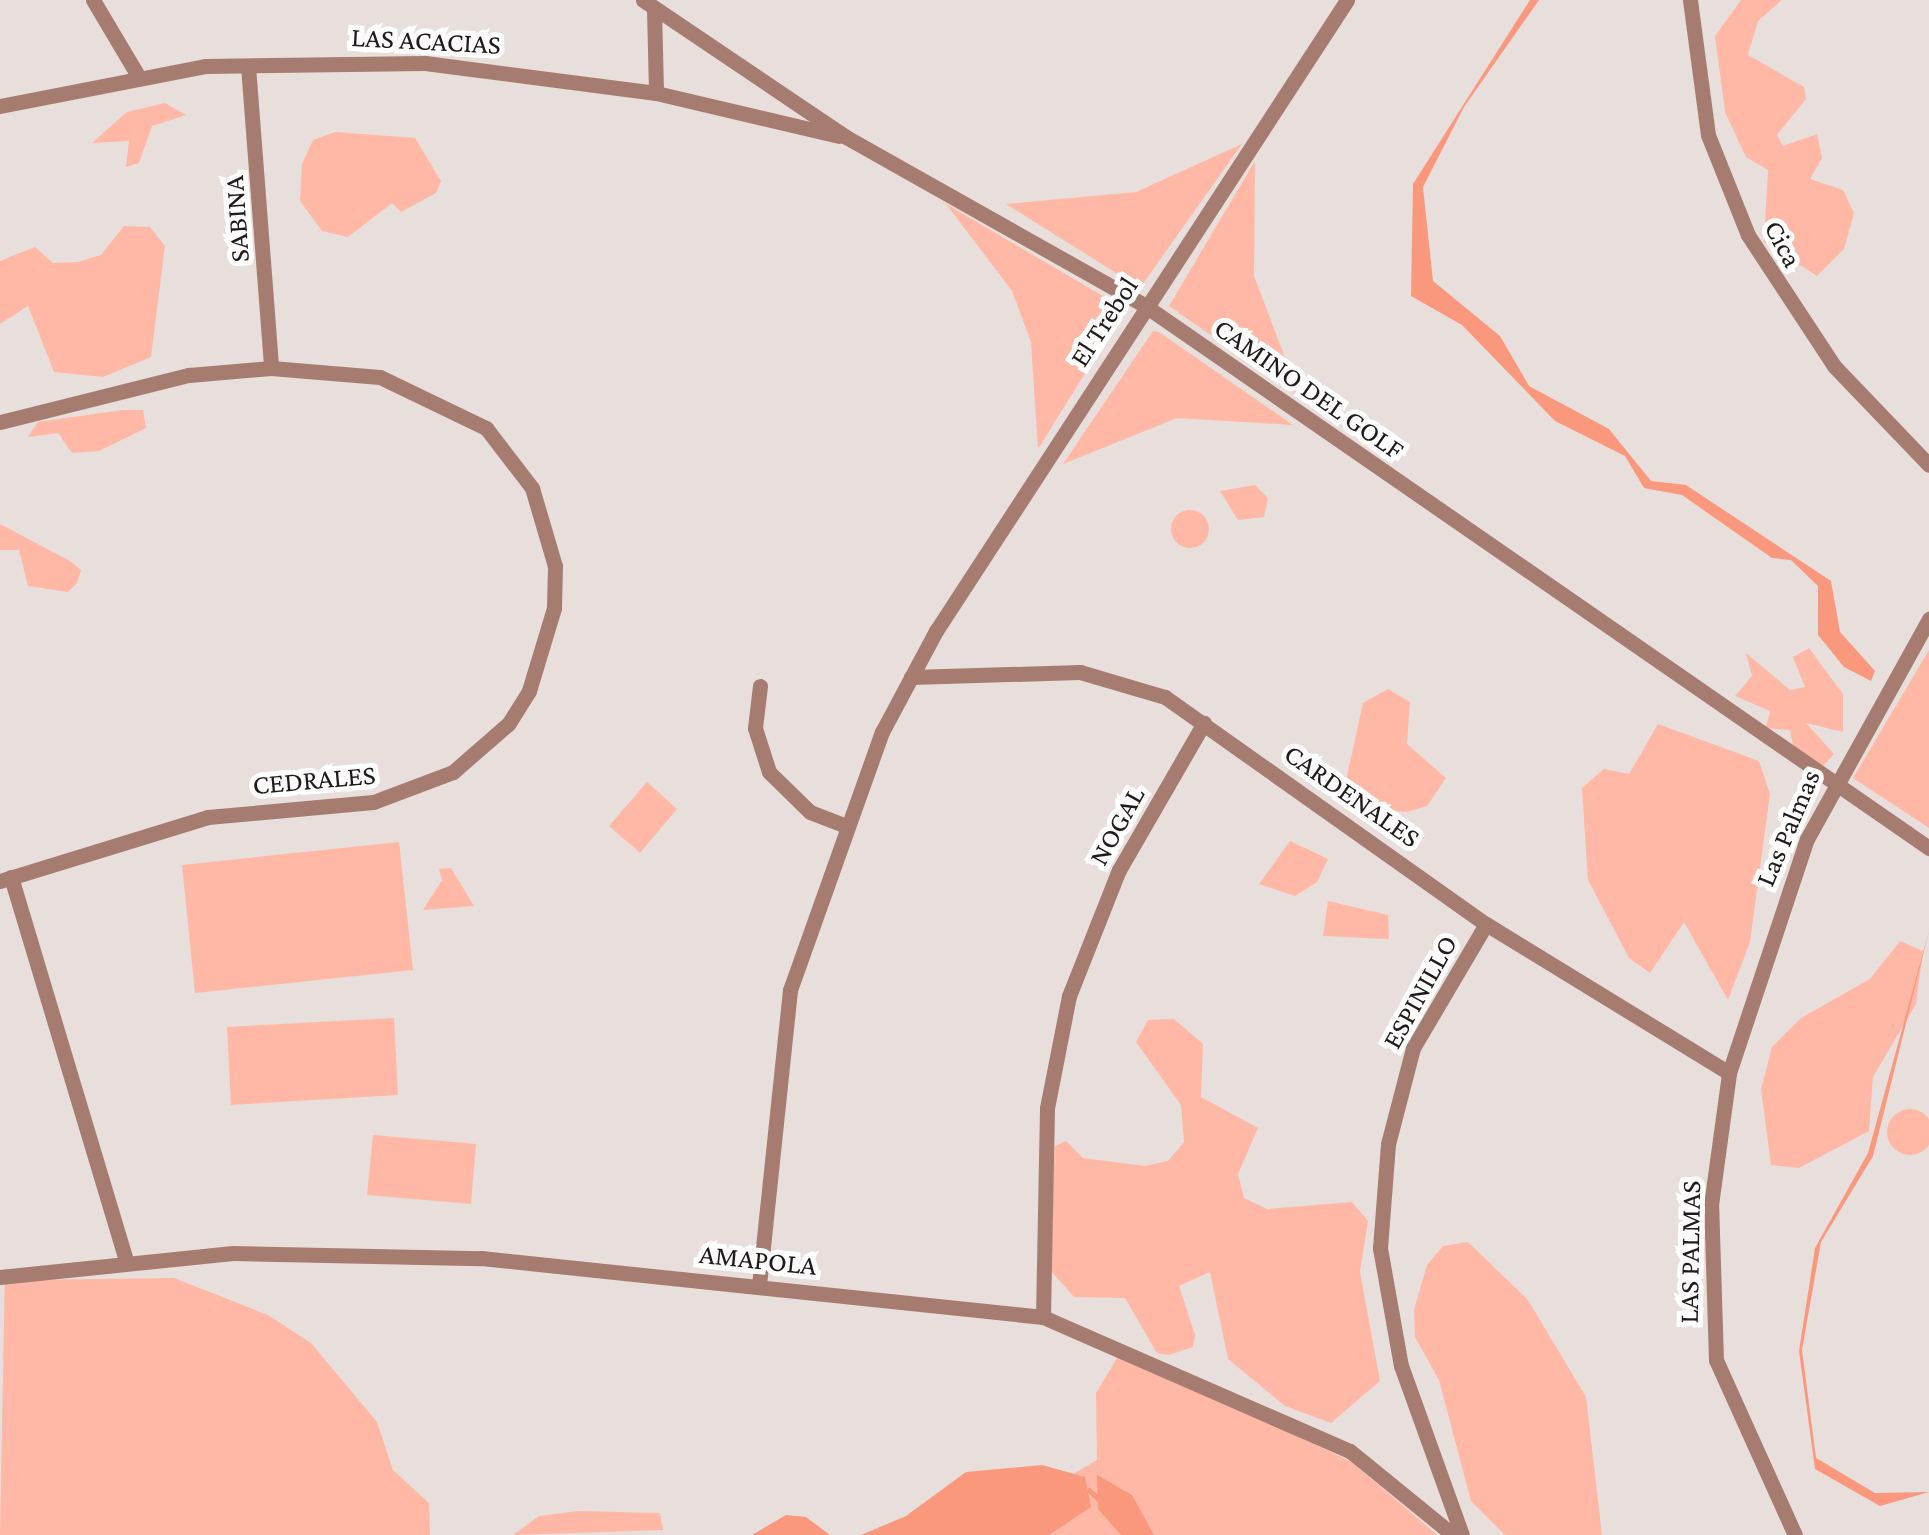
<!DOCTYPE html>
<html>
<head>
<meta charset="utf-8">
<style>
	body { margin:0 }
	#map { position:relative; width:1929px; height:1535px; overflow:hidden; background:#e8dedb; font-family:"Crimson Pro",serif }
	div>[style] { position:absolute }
	.green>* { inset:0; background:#feb8a5 }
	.round { border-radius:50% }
	.water>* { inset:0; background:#fa987d }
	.stream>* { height:5px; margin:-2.5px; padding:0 2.5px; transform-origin:2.5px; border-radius:2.5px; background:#fa987d }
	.minor>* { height:15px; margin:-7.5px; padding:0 7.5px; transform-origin:7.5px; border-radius:7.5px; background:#a67c70 }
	span { translate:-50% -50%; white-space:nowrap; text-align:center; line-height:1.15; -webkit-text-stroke:10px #fff; paint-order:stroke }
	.street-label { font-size:28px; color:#1f1b1a }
</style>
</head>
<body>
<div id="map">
	<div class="green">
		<i style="clip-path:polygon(1741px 0,1782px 0,1758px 21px,1748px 55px,1804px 87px,1806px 99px,1777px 135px,1783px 146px,1817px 134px,1822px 158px,1810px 179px,1843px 190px,1854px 213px,1844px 249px,1817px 276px,1764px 242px,1768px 170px,1746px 157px,1725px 112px,1715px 36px)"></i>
		<i style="clip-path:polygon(165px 103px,186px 115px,152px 126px,139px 163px,126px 167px,129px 141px,92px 143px,127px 112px)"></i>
		<i style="clip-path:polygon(335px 132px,415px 138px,441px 181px,436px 193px,401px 212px,392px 203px,348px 237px,322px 231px,300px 201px,302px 164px,313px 140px)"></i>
		<i style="clip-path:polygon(1242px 144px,1140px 288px,1006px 204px,1136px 192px)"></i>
		<i style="clip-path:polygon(1255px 161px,1254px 276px,1300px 397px,1169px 306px)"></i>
		<i style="clip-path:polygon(946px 204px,1125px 309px,1038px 449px,1031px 342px,1012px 291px)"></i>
		<i style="clip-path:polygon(124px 226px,150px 227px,165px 246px,151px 357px,103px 377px,54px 372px,28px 306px,0 324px,0 261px,35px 247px,53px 263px,78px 262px,101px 255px)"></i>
		<i style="clip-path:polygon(1153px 331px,1159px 332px,1293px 425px,1177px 418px,1063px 464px)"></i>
		<i style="clip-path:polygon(123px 410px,143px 410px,146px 428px,99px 451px,72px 453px,58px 433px,28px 437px,38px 422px)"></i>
		<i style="clip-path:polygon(1255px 485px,1268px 498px,1264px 517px,1238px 520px,1220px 491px)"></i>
		<i class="round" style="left:1171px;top:510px;width:38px;height:38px"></i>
		<i style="clip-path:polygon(0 524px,70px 561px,81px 570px,77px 583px,68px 592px,28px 586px,19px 550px,0 550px)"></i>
		<i style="clip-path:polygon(1809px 648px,1843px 694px,1843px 732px,1806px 723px,1834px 754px,1822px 767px,1795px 755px,1790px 730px,1766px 728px,1770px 711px,1735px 696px,1752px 676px,1746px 653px,1790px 690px,1805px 687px,1793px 657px)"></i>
		<i style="clip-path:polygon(1929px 650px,1929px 828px,1853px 778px)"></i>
		<i style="clip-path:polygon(1388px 689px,1410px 702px,1407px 744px,1446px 778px,1427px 806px,1407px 812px,1362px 807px,1345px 785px,1363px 703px)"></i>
		<i style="clip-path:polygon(1658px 724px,1759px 761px,1770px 794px,1750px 942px,1728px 1000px,1684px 922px,1650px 973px,1629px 958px,1588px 880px,1582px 788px,1604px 769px,1629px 774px)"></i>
		<i style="clip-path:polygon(647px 782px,677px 809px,640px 853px,609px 826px)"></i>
		<i style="clip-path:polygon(1290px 841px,1328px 859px,1317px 882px,1295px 896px,1259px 884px)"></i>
		<i style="clip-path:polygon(399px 842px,413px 970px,195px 993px,182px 865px)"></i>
		<i style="clip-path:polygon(451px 868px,474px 906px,423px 910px,442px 880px,439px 869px)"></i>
		<i style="clip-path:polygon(1328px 901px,1388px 915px,1389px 939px,1323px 936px)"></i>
		<i style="clip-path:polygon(1900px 941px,1923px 951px,1916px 1004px,1873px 1077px,1869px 1131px,1799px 1168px,1771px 1165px,1761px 1089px,1772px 1047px,1801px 1018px,1870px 979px)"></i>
		<i style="clip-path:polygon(394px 1018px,398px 1095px,231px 1105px,227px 1027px)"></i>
		<i style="clip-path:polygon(1174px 1019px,1203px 1044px,1201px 1097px,1258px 1128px,1238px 1174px,1244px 1198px,1267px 1209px,1352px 1202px,1368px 1221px,1360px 1272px,1380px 1381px,1331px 1423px,1285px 1406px,1228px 1359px,1210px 1272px,1179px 1286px,1195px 1335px,1193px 1347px,1169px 1355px,1157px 1353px,1125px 1298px,1074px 1297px,1049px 1269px,1055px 1146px,1066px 1141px,1083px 1158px,1145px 1166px,1168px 1161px,1184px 1142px,1181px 1105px,1136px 1042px,1148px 1020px)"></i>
		<i class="round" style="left:1887px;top:1109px;width:46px;height:46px"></i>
		<i style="clip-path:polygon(373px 1135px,476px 1144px,471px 1204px,367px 1195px)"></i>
		<i style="clip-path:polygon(1468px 1242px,1528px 1300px,1586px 1397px,1602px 1535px,1505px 1535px,1471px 1501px,1439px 1380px,1415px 1337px,1414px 1310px,1427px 1265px,1443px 1246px)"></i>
		<i style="clip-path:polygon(5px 1268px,28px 1280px,174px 1278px,268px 1315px,311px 1343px,377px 1422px,393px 1470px,429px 1503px,430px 1535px,0 1535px)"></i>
		<i style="clip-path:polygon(1120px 1353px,1352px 1462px,1437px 1535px,971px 1535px,1097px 1460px,1096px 1393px)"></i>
		<i style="clip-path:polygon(578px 1511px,660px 1513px,663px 1530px,513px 1535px,539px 1516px)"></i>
	</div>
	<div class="water">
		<i style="clip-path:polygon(1530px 0,1539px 0,1464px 107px,1423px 187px,1433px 281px,1500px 336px,1529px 386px,1609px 429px,1651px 481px,1686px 485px,1831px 581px,1840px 632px,1875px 671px,1871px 681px,1844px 667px,1818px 635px,1818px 586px,1791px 560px,1772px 558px,1682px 495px,1644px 488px,1625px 456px,1555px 421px,1462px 325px,1411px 296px,1413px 184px)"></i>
		<i style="clip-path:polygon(1929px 931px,1873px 1156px,1821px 1242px,1802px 1350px,1816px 1458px,1875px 1493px,1929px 1492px,1880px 1506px,1815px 1469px,1799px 1351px,1815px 1248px,1868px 1153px)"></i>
		<i style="clip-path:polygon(1042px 1465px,1085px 1477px,1091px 1507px,1049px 1535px,861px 1535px,906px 1516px,966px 1472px)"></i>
		<i style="clip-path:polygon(1097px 1475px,1132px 1495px,1154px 1535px,1121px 1535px,1098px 1509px)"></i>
		<i style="clip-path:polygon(786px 1515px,806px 1517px,830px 1535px,752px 1535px)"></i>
	</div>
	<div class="stream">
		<i style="left:1089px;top:1490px;width:17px;rotate:45deg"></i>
	</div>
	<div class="minor">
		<i style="left:93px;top:0;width:86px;rotate:59.3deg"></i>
		<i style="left:643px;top:0;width:245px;rotate:34deg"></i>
		<i style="left:846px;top:137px;width:342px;rotate:29.4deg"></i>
		<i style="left:1144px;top:305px;width:955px;rotate:34.67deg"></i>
		<i style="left:1690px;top:0;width:136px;rotate:82.4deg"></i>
		<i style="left:1708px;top:135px;width:108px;rotate:68.2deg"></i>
		<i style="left:1748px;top:235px;width:157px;rotate:56.7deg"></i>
		<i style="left:1834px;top:366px;width:137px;rotate:46.2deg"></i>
		<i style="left:654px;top:9px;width:84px;rotate:88.6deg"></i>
		<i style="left:248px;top:66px;width:303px;rotate:85.6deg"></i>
		<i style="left:0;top:106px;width:210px;rotate:-11deg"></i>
		<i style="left:206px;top:66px;width:219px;rotate:-0.8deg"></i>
		<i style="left:425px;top:63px;width:233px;rotate:7.4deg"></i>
		<i style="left:656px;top:93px;width:188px;rotate:13.2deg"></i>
		<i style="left:0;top:422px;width:195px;rotate:-14deg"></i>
		<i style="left:189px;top:375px;width:82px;rotate:-4.9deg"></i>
		<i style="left:271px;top:368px;width:109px;rotate:4.7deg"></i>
		<i style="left:380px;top:377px;width:118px;rotate:25.7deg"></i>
		<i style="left:486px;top:428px;width:76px;rotate:52.5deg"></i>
		<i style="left:532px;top:488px;width:81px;rotate:73.6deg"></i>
		<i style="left:555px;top:566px;width:42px;rotate:91.4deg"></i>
		<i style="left:554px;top:608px;width:87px;rotate:106.8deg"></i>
		<i style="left:529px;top:691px;width:39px;rotate:122deg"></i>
		<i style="left:508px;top:724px;width:73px;rotate:138.9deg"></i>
		<i style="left:453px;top:772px;width:85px;rotate:159.4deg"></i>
		<i style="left:373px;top:802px;width:166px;rotate:174.8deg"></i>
		<i style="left:208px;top:817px;width:218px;rotate:162.9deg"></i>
		<i style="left:911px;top:677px;width:169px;rotate:-1.7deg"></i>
		<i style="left:1080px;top:672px;width:89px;rotate:16.4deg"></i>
		<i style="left:1165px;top:697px;width:393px;rotate:35.3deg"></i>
		<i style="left:1486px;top:924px;width:285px;rotate:31.5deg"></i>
		<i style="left:760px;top:686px;width:42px;rotate:96.8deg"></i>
		<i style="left:755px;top:728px;width:46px;rotate:72.3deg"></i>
		<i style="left:769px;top:772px;width:57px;rotate:44.3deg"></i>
		<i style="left:810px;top:812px;width:36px;rotate:21deg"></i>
		<i style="left:11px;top:877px;width:403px;rotate:73.3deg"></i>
		<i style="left:0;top:1277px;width:234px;rotate:-5.9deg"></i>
		<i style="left:233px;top:1253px;width:248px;rotate:1.2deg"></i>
		<i style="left:481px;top:1258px;width:565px;rotate:5.99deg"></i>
		<i style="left:1043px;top:1317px;width:335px;rotate:23.6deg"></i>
		<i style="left:1350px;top:1451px;width:133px;rotate:39.2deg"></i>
		<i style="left:759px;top:1285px;width:297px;rotate:-84deg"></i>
		<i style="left:790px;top:990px;width:274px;rotate:-70.4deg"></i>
		<i style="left:882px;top:732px;width:115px;rotate:-61.9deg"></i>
		<i style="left:936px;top:631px;width:753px;rotate:-56.92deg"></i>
		<i style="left:1043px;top:1317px;width:209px;rotate:-88.9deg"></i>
		<i style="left:1047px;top:1108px;width:114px;rotate:-78.9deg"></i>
		<i style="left:1069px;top:996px;width:136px;rotate:-68.4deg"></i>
		<i style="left:1119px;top:870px;width:170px;rotate:-60deg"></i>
		<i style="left:1462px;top:1535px;width:180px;rotate:-109.8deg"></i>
		<i style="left:1401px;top:1366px;width:120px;rotate:-100.1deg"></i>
		<i style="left:1380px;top:1248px;width:104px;rotate:-85.6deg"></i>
		<i style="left:1388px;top:1144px;width:99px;rotate:-75.4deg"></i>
		<i style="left:1413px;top:1048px;width:144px;rotate:-59.5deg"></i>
		<i style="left:1795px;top:1535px;width:192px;rotate:-114.3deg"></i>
		<i style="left:1716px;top:1360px;width:155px;rotate:-91.8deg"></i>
		<i style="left:1711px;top:1205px;width:133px;rotate:-82.2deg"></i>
		<i style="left:1729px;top:1073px;width:247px;rotate:-71.6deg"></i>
		<i style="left:1807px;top:839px;width:252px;rotate:-61deg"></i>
	</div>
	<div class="street-label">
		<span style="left:426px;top:41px;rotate:3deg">LAS ACACIAS</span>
		<span style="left:237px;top:219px;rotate:-94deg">SABINA</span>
		<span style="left:1783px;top:244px;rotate:62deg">Cica</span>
		<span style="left:1104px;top:322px;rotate:-57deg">El Trebol</span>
		<span style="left:1309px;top:389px;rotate:35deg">CAMINO DEL GOLF</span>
		<span style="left:314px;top:780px;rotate:-5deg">CEDRALES</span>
		<span style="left:1352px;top:796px;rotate:35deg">CARDENALES</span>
		<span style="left:1117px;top:826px;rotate:-61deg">NOGAL</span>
		<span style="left:1788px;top:828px;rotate:-67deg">Las Palmas</span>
		<span style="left:1420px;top:992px;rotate:-61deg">ESPINILLO</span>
		<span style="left:1690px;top:1252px;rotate:-89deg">LAS PALMAS</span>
		<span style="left:758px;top:1260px;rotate:6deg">AMAPOLA</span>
	</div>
</div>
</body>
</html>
